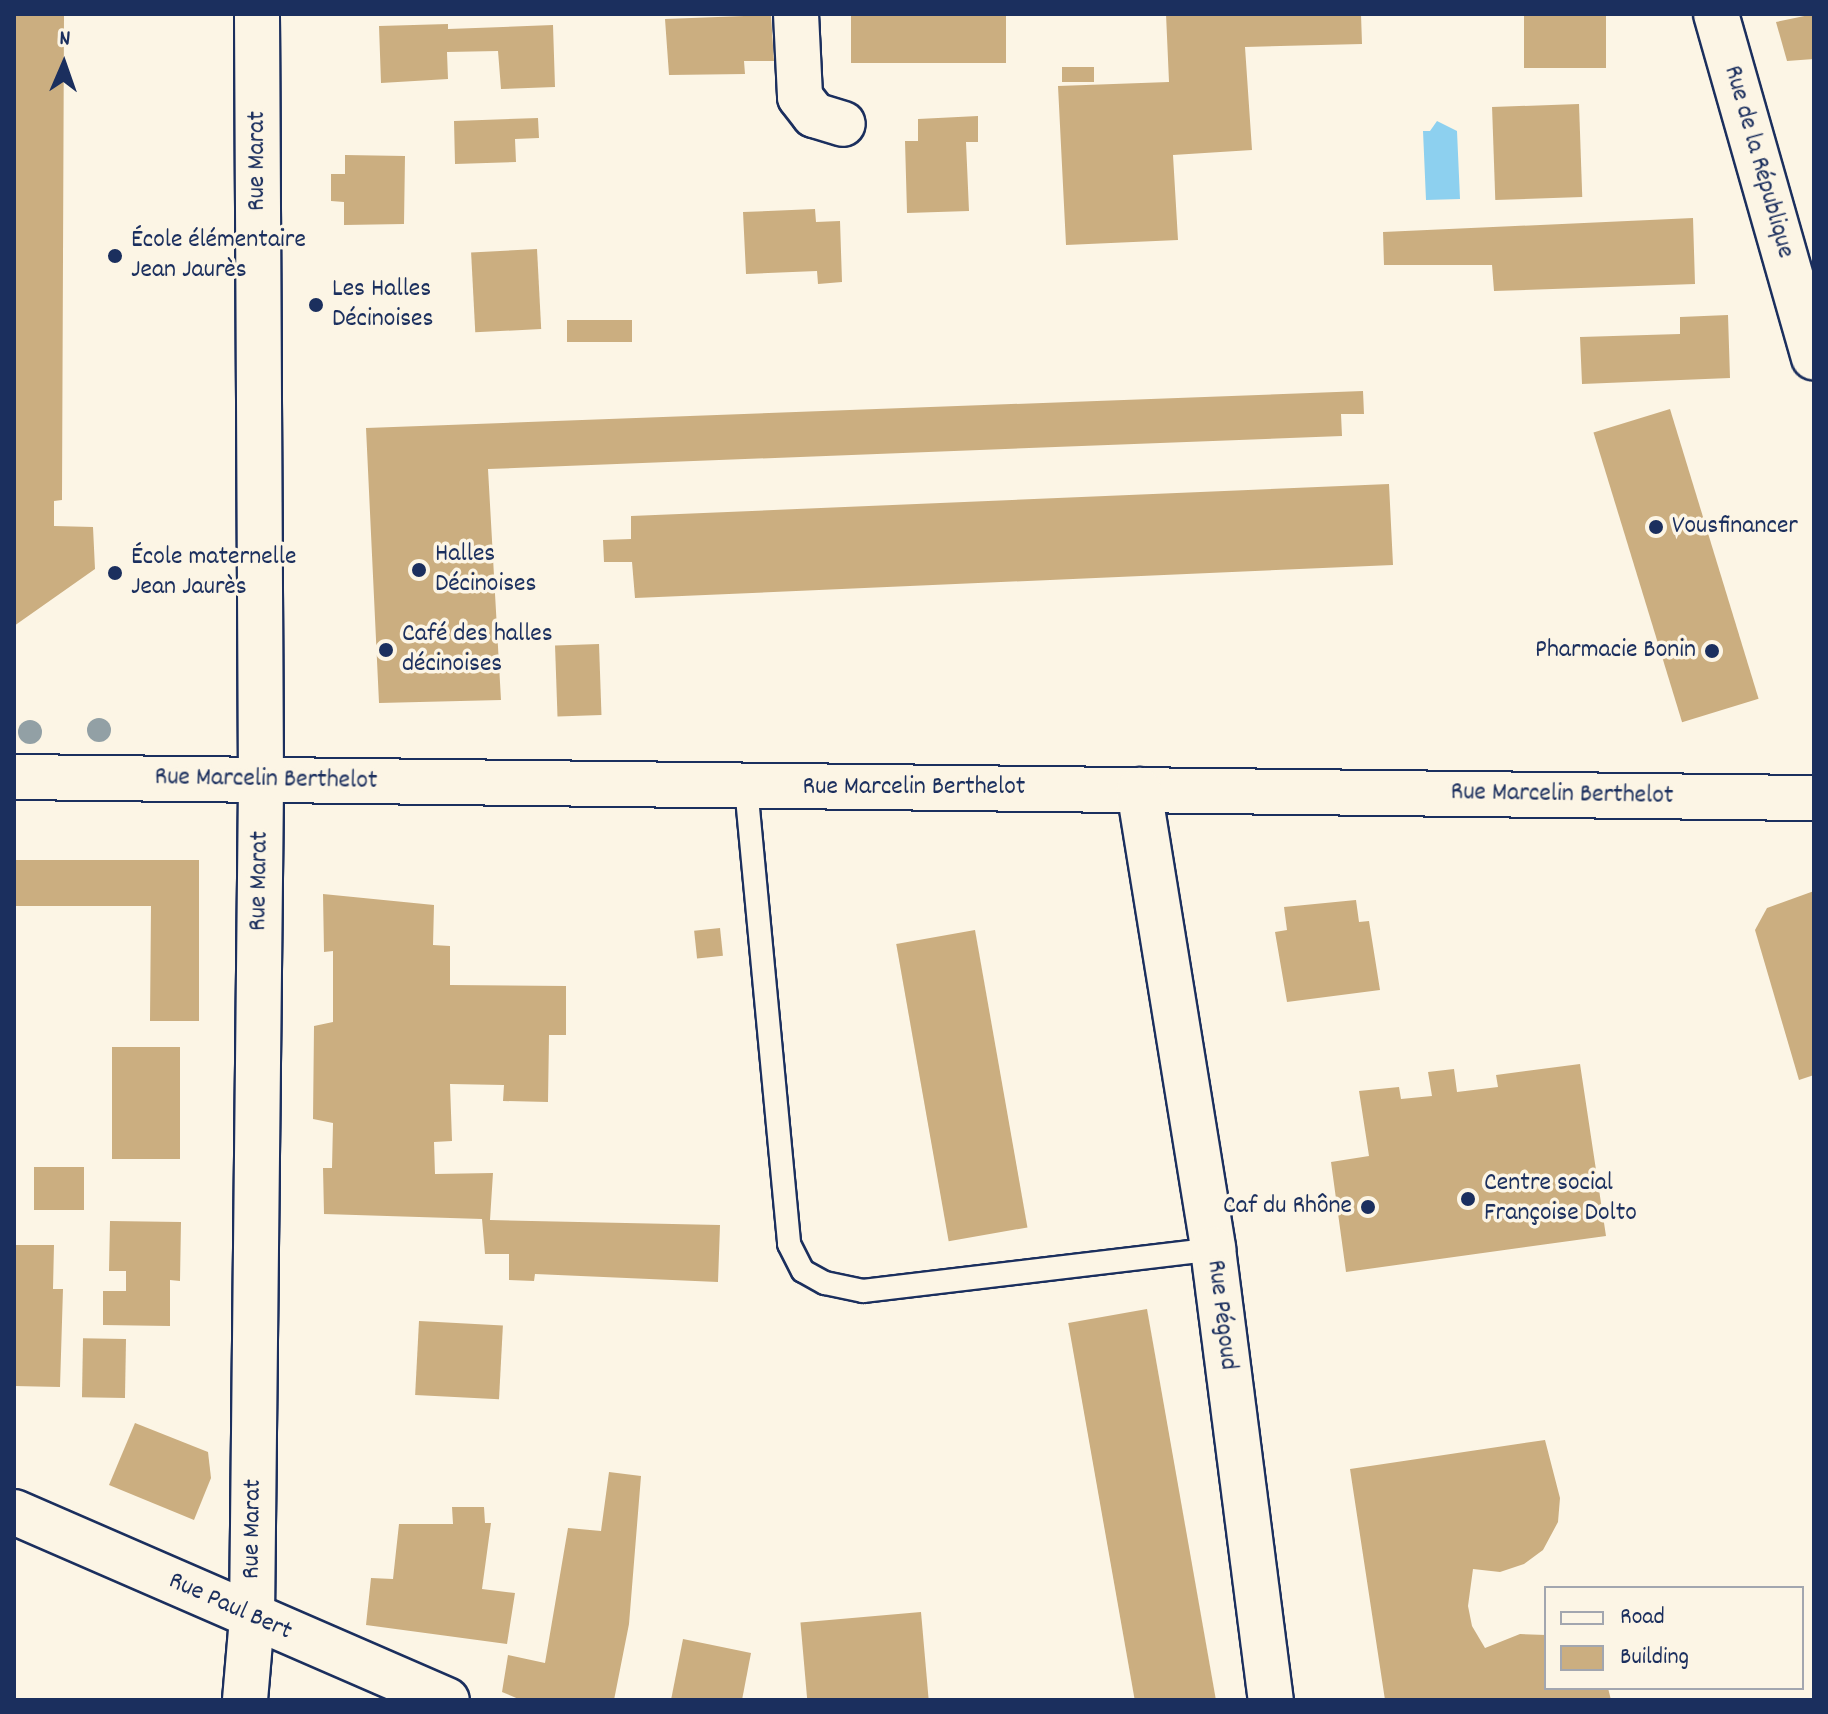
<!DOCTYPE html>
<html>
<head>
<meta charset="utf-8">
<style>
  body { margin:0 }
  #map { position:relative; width:1828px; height:1714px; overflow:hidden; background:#fcf5e5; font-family:Dekko,sans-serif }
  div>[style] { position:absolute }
  .water>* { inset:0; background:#8dd0ef }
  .building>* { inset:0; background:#cbae80; transform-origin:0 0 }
  .roads { filter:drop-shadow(2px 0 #1b2f5e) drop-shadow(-2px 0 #1b2f5e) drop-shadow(0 2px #1b2f5e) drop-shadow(0 -2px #1b2f5e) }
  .lane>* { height:22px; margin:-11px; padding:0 11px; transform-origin:11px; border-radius:11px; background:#fcf5e5 }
  .street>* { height:44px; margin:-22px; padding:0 22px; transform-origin:22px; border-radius:22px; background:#fcf5e5 }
  .secondary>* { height:44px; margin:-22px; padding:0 22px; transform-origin:22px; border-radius:22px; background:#fcf5e5 }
  .trees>* { width:24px; height:24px; margin:-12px; border-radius:50%; background:#92a0a5 }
  .dots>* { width:22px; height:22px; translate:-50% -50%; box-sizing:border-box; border:4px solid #fcf5e5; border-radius:50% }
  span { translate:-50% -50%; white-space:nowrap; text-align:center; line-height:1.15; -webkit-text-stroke:7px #fcf5e5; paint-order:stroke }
  .street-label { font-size:26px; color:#1b2f5e }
  .poi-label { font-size:26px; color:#1b2f5e }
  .left { translate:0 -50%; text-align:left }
  .right { translate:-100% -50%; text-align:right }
  .frame { position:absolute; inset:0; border:16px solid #1b2f5e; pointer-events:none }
  .legend { position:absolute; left:1544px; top:1586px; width:260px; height:104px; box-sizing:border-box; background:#fcf5e5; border:2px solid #a2a6af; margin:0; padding:10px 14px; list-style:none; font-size:24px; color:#1b2f5e }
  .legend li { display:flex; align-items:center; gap:16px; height:40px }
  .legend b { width:40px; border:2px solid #a2a6af }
  .north { position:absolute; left:24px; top:24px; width:80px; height:80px; -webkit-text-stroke:6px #fcf5e5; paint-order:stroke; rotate:2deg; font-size:22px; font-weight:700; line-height:32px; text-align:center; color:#1b2f5e }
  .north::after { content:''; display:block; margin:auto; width:28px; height:36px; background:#1b2f5e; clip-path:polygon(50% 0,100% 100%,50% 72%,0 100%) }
</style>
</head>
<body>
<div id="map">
  <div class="water">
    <div style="clip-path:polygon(1437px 121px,1457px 131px,1460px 199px,1426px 200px,1423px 131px,1430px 131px)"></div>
  </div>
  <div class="building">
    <div style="clip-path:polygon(14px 14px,64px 14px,62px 500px,54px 501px,54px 526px,93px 527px,95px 569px,14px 626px)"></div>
    <div style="left:851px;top:14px;width:155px;height:49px"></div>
    <div style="clip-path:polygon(1166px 14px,1361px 14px,1362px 44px,1245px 47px,1252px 150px,1173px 155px,1178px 240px,1066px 245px,1058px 86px,1169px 82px)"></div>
    <div style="left:1524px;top:14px;width:82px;height:54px"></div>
    <div style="clip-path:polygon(1814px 14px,1814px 59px,1787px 61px,1776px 22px)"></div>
    <div style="clip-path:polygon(771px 15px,774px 61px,744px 61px,745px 74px,669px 75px,665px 19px)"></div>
    <div style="clip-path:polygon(448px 24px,448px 29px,553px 25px,555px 87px,501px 89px,498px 51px,447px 52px,448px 79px,381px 83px,379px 26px)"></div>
    <div style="left:1094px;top:67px;width:15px;height:32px;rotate:90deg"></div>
    <div style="left:1579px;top:104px;width:93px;height:87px;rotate:88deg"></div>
    <div style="clip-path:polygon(978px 116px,978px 142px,966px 142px,969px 211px,907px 213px,905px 141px,918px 141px,918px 119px)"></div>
    <div style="clip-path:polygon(538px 118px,539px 138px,515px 139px,516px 162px,455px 164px,454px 121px)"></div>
    <div style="clip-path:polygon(345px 155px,405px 156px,404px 224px,344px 225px,344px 202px,331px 201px,331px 174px,345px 174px)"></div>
    <div style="clip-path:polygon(815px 209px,816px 222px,840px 221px,842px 282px,818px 284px,817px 271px,746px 274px,743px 212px)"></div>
    <div style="clip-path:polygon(1693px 218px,1695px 284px,1494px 291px,1492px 265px,1384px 265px,1383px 232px)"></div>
    <div style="left:537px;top:249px;width:80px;height:66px;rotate:87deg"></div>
    <div style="clip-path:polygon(1728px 315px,1730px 378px,1582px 384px,1580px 337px,1680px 334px,1680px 317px)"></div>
    <div style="left:632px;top:320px;width:22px;height:65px;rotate:90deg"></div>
    <div style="clip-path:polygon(1363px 391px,1364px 414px,1341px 414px,1342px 436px,488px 469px,501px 700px,379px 703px,366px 428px)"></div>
    <div style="left:1670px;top:409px;width:303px;height:80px;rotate:73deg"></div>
    <div style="clip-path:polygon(1389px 484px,1393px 565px,635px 598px,632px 562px,604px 562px,603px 540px,631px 539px,631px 516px)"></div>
    <div style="left:599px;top:644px;width:71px;height:44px;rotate:88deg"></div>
    <div style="clip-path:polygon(14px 860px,199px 860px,199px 1021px,150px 1021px,151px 906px,14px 906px)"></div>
    <div style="clip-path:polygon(1814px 891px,1814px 1075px,1799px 1080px,1755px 930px,1767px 908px)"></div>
    <div style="clip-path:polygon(323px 894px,434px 905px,433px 945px,450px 946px,450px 985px,566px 986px,566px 1035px,549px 1035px,548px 1102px,503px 1101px,504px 1085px,450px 1084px,452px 1141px,434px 1142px,435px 1174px,493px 1173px,490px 1220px,720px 1225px,718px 1282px,535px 1274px,534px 1281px,509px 1280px,509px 1254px,485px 1254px,482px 1219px,324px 1214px,323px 1168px,332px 1168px,333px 1123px,313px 1119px,314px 1026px,333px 1022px,333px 951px,324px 952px)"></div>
    <div style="clip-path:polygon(1356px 900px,1359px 922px,1369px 921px,1380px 990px,1287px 1002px,1275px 932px,1287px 930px,1284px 907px)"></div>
    <div style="left:720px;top:928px;width:28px;height:26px;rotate:84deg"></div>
    <div style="left:975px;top:930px;width:302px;height:80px;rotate:80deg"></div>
    <div style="left:112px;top:1047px;width:68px;height:112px"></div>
    <div style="clip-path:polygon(1580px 1064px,1606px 1236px,1346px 1272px,1331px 1162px,1369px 1156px,1359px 1091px,1399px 1087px,1401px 1099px,1432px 1096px,1428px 1072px,1454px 1069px,1457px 1092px,1498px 1087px,1496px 1075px)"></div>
    <div style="left:34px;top:1167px;width:50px;height:43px"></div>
    <div style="clip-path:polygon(110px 1221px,181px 1222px,180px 1281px,170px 1280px,170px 1326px,103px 1325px,103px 1291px,126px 1291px,126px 1271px,109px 1271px)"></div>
    <div style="clip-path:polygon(14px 1245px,54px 1245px,53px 1289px,63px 1289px,60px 1387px,14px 1386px)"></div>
    <div style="left:1147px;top:1309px;width:397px;height:80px;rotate:80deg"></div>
    <div style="left:419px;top:1321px;width:84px;height:74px;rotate:3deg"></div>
    <div style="left:126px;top:1339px;width:59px;height:43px;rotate:91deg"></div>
    <div style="clip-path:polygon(135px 1423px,208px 1452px,211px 1478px,194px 1520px,109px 1485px)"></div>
    <div style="clip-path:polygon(1545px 1440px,1560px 1498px,1558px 1522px,1543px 1550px,1524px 1564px,1500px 1572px,1473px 1569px,1468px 1606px,1472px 1626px,1485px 1648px,1520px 1634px,1546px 1635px,1546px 1688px,1608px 1688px,1611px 1700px,1385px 1700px,1350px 1469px)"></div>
    <div style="clip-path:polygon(609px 1472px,641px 1476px,629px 1624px,614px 1700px,521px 1700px,502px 1692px,508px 1655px,545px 1663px,568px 1528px,601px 1531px)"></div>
    <div style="clip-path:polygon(452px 1507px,484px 1507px,485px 1523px,491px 1523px,482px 1589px,515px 1593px,507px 1644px,366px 1625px,371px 1578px,393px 1579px,399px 1524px,453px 1524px)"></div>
    <div style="left:921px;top:1612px;width:88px;height:121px;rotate:85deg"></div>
    <div style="clip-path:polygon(683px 1639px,751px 1653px,742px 1700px,671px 1700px)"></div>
  </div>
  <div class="roads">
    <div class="lane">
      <div style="left:746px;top:787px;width:459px;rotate:84.6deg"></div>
      <div style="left:789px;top:1244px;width:30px;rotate:63deg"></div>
      <div style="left:803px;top:1271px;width:25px;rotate:29deg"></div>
      <div style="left:825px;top:1283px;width:39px;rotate:12deg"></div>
      <div style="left:863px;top:1291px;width:353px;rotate:-6.8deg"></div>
    </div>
    <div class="street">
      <div style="left:796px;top:14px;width:83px;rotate:87.2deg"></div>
      <div style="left:800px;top:97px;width:23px;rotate:52deg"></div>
      <div style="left:814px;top:115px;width:30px;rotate:17deg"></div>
      <div style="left:14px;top:777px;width:1800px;rotate:0.67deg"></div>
      <div style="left:1139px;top:790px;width:465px;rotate:80.8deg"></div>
      <div style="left:1213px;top:1249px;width:455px;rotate:82.7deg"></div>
      <div style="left:14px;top:1512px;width:472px;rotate:23.5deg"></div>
      <div style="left:245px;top:1700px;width:82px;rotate:-85.1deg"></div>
      <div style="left:252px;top:1618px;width:838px;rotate:-89.38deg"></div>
      <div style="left:261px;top:780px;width:766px;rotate:-90.3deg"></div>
    </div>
    <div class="secondary">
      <div style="left:1716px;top:14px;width:357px;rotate:74.1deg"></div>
    </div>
  </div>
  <div class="trees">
    <div style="left:99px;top:730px"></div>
    <div style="left:30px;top:732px"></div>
  </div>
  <div class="dots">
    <div style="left:115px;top:256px;background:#1b2f5e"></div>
    <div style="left:316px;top:305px;background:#1b2f5e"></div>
    <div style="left:1656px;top:527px;background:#1b2f5e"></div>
    <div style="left:419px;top:570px;background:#1b2f5e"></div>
    <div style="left:115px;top:573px;background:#1b2f5e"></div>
    <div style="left:386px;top:650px;background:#1b2f5e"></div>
    <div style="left:1712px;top:651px;background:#1b2f5e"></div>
    <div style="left:1468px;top:1199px;background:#1b2f5e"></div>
    <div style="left:1368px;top:1207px;background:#1b2f5e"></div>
  </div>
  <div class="street-label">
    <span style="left:258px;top:161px;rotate:-90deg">Rue Marat</span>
    <span style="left:1758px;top:162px;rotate:74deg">Rue de la République</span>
    <span style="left:266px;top:780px;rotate:1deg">Rue Marcelin Berthelot</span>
    <span style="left:914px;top:788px">Rue Marcelin Berthelot</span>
    <span style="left:1562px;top:795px;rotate:1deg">Rue Marcelin Berthelot</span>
    <span style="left:260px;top:881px;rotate:-89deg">Rue Marat</span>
    <span style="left:1221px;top:1315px;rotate:83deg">Rue Pégoud</span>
    <span style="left:253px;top:1529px;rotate:-89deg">Rue Marat</span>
    <span style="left:230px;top:1607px;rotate:24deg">Rue Paul Bert</span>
  </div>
  <div class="poi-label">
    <span class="left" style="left:131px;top:256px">École élémentaire<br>Jean Jaurès</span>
    <span class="left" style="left:332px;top:305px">Les Halles<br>Décinoises</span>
    <span class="left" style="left:1672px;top:527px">Vousfinancer</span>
    <span class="left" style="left:435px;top:570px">Halles<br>Décinoises</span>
    <span class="left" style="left:131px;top:573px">École maternelle<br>Jean Jaurès</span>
    <span class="left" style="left:402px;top:650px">Café des halles<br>décinoises</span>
    <span class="right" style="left:1696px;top:651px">Pharmacie Bonin</span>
    <span class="left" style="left:1484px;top:1199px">Centre social<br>Françoise Dolto</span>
    <span class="right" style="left:1352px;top:1207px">Caf du Rhône</span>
  </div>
  <div class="frame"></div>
  <ul class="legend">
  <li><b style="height:10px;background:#fcf5e5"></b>Road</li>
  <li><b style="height:22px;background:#cbae80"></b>Building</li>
  </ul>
  <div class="north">N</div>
</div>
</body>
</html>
